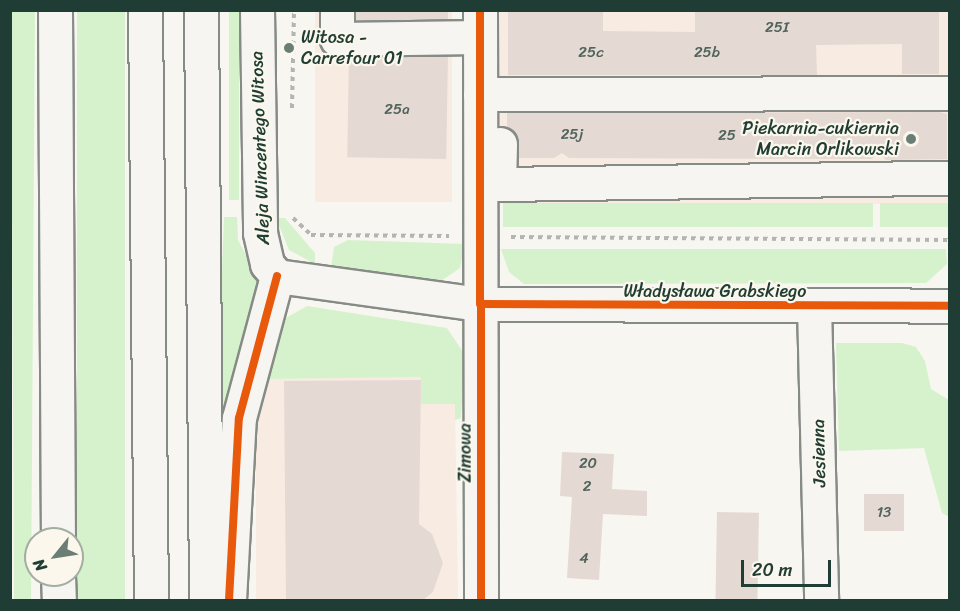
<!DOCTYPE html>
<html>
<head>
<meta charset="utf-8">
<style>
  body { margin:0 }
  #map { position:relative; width:960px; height:611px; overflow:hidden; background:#f8f6f0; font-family:Sriracha,sans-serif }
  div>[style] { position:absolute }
  .built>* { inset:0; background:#f7ebe2; transform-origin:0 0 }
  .green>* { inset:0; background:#d6f2cc; transform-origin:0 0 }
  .building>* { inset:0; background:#e5d9d4; transform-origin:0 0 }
  .path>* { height:4px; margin-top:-2px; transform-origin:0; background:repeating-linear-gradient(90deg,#b2b5b1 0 4.5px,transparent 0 9px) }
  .roads { filter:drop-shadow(2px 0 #868b86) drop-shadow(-2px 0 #868b86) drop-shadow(0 2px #868b86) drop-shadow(0 -2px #868b86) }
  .minor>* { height:33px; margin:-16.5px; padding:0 16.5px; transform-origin:16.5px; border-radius:16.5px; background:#f6f5f1 }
  .major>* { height:33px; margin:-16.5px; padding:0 16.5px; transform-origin:16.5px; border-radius:16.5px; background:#f6f5f1 }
  .cycleway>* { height:8px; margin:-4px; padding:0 4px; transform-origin:4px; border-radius:4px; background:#e8590c }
  .dots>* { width:16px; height:16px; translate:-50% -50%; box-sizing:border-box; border:3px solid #fbf7ec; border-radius:50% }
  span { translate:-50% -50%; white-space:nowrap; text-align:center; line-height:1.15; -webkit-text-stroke:4.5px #fbf7ec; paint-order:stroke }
  .number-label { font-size:15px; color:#50645c }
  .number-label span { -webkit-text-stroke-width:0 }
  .poi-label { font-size:18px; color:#1f3d34 }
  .left { translate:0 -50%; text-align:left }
  .right { translate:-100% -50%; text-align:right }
  .street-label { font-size:18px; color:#1f3d34 }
  .frame { position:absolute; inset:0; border:12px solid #1f3d34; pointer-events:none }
  .north { position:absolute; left:24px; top:527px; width:60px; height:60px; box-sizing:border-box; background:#fbf7ec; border:2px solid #a3ada2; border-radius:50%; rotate:240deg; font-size:16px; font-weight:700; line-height:24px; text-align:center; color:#1f3d34 }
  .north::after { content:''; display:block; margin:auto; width:21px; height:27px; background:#6b7e76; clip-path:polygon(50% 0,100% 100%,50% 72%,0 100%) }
  .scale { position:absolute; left:741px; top:560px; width:90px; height:27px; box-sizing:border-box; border:3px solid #1f3d34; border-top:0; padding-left:8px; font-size:18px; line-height:21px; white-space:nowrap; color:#1f3d34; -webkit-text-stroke:4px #fbf7ec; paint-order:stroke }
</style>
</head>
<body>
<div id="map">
  <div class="built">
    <div style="left:315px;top:11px;width:137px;height:191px"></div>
    <div style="left:491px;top:11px;width:458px;height:193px"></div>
    <div style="clip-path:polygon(269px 359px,267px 379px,422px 377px,455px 404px,458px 600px,256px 600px,256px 417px)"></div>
  </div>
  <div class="green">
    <div style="clip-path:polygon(11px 11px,35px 11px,31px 600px,14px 600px)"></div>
    <div style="left:77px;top:11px;width:48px;height:589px"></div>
    <div style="left:229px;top:11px;width:10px;height:189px"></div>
    <div style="left:873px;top:203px;width:24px;height:370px;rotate:90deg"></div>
    <div style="left:880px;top:203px;width:68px;height:24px"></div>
    <div style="clip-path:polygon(224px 217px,237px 217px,238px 240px,260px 281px,236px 360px,222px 467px,215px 467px)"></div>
    <div style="clip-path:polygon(276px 218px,285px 218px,315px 253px,315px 264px,289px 250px)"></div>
    <div style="clip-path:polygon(348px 240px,465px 244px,460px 268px,438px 283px,331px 268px,334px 247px)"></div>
    <div style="clip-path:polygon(501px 249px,946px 249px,947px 264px,926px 283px,524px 284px,509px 272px)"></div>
    <div style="clip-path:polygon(307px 306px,447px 328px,465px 355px,461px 418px,455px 420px,455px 404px,421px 404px,421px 377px,267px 379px,282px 320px)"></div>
    <div style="clip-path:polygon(836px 343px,902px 343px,916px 347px,925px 361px,931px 389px,949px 400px,949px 517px,942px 513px,924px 448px,839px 451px)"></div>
  </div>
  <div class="building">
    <div style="left:356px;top:10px;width:92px;height:10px"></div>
    <div style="clip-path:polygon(508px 10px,603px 10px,603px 31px,695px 32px,695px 10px,939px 10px,939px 74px,902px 74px,902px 44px,816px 45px,817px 75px,508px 75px)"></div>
    <div style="left:448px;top:56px;width:103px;height:99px;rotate:91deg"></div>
    <div style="clip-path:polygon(939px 112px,947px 114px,947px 159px,886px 160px,878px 152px,872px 159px,569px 158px,562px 153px,554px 158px,518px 158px,517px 136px,507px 127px,507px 113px)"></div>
    <div style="clip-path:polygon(421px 380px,419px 524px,432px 534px,443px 563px,433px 592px,423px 600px,286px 600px,284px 381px)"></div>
    <div style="clip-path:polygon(562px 452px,614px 454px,612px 489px,647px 491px,647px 516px,603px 514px,599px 580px,567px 578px,572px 497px,560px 496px)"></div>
    <div style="left:904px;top:494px;width:37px;height:40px;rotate:90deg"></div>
    <div style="left:717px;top:512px;width:42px;height:88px;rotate:1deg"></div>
  </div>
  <div class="path">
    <div style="left:292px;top:108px;width:98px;rotate:-88.8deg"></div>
    <div style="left:293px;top:218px;width:25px;rotate:43deg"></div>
    <div style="left:311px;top:235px;width:138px;rotate:0.4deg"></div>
    <div style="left:511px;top:237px;width:439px;rotate:0.4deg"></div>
  </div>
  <div class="roads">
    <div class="minor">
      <div style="left:201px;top:10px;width:590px;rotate:89.51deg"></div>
      <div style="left:257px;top:10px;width:223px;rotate:89.2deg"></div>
      <div style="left:260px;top:233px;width:32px;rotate:77deg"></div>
      <div style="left:267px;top:264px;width:16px;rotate:50deg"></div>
      <div style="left:337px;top:10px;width:29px;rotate:90deg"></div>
      <div style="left:337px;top:39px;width:143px;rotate:-0.8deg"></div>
      <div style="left:480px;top:10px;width:590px;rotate:89.9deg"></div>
      <div style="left:480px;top:94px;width:470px;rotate:-0.1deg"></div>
      <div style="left:500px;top:144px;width:40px;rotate:91.4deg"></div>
      <div style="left:499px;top:184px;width:451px;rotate:-0.8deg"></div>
      <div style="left:277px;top:276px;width:205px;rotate:7.9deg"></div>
      <div style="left:480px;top:304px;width:470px;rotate:0.2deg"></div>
      <div style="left:814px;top:306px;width:294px;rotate:88.6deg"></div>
      <div style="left:229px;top:600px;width:182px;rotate:-86.9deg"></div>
      <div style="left:239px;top:418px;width:147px;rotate:-75deg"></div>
    </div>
    <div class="major">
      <div style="left:55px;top:10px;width:529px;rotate:89.68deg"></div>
      <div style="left:145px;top:10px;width:590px;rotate:89.42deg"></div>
      <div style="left:58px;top:575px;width:25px;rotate:88deg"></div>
    </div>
  </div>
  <div class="cycleway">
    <div style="left:480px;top:10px;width:590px;rotate:89.9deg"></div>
    <div style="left:480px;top:304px;width:470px;rotate:0.2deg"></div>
    <div style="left:229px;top:600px;width:182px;rotate:-86.9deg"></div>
    <div style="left:239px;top:418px;width:147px;rotate:-75deg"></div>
  </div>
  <div class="dots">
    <div style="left:289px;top:48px;background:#6b7e76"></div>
    <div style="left:911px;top:139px;background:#6b7e76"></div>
  </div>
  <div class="number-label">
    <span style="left:777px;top:28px">25I</span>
    <span style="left:591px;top:53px">25c</span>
    <span style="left:707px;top:53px">25b</span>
    <span style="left:397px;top:110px">25a</span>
    <span style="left:572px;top:135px">25j</span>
    <span style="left:727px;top:136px">25</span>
    <span style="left:588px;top:464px">20</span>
    <span style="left:587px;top:487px">2</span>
    <span style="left:884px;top:513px">13</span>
    <span style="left:584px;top:559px">4</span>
  </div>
  <div class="poi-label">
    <span class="left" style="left:301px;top:48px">Witosa -<br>Carrefour 01</span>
    <span class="right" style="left:899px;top:139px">Piekarnia-cukiernia<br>Marcin Orlikowski</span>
  </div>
  <div class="street-label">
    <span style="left:260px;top:148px;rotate:-92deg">Aleja Wincentego Witosa</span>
    <span style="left:715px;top:291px">Władysława Grabskiego</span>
    <span style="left:465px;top:453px;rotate:-90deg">Zimowa</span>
    <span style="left:819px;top:453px;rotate:-91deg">Jesienna</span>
  </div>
  <div class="frame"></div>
  <div class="north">N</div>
  <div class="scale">20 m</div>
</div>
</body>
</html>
